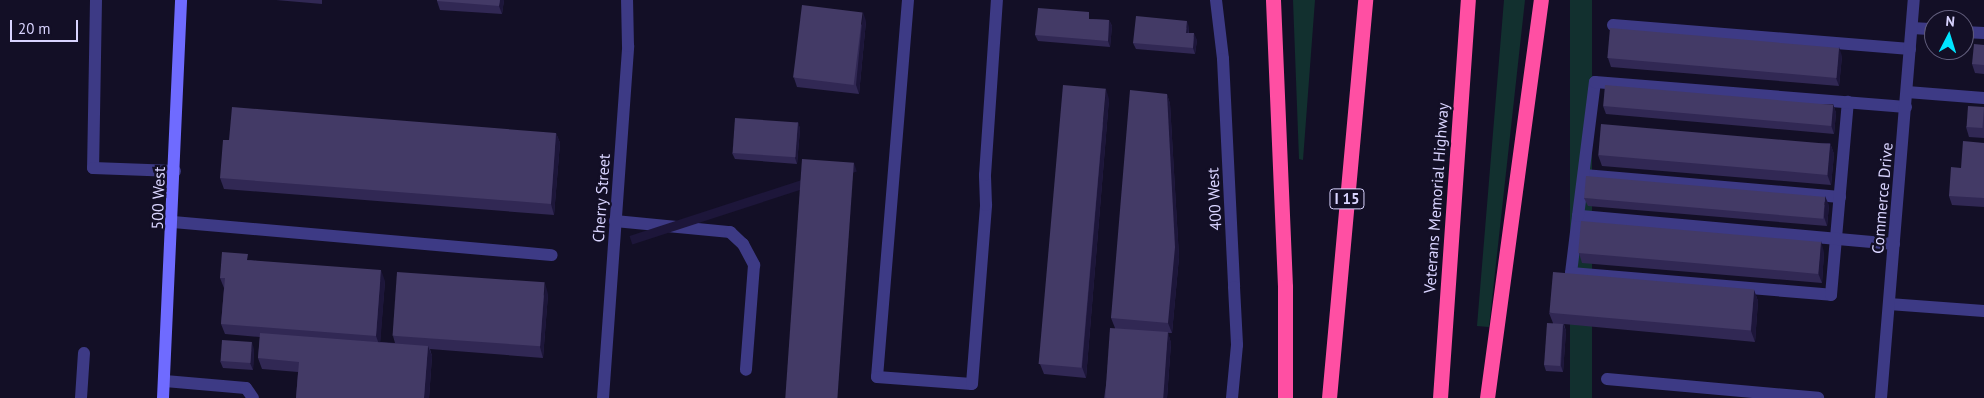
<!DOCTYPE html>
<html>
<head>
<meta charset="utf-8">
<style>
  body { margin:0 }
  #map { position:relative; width:1984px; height:398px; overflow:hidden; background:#130f26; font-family:"PT Sans",sans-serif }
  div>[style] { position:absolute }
  .green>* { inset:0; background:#12302f; transform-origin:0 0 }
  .service>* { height:12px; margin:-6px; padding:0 6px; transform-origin:6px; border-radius:6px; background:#3d3a85 }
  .minor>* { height:12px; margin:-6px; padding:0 6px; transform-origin:6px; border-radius:6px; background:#3d3a85 }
  .tertiary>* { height:12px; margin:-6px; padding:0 6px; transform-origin:6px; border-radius:6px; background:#3d3a85 }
  .secondary>* { height:12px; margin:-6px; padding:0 6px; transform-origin:6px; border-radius:6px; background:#6f6bff }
  .motorway>* { height:15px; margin:-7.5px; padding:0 7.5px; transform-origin:7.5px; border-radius:7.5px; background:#ff4fa3 }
  .wall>* { inset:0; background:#312854 }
  .shaded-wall>* { inset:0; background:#1d163a; transform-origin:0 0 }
  .building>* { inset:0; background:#433a66; transform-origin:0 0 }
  span { translate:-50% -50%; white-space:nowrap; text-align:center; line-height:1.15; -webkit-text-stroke:4.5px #130f26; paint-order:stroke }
  .shield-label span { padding:1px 4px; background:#130f26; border:1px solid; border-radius:4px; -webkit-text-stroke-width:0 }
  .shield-label { font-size:15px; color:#d9d4ff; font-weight:700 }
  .street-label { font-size:16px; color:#d9d4ff }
  .north { position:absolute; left:1924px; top:10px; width:50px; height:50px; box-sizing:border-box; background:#130f26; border:1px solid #625e7d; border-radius:50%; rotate:5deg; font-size:14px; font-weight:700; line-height:20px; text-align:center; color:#d9d4ff }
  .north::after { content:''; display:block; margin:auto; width:18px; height:22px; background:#00e5ff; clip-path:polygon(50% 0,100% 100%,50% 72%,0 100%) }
  .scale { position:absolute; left:10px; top:20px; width:68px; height:22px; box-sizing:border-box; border:2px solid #d9d4ff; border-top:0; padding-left:6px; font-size:15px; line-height:18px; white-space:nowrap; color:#d9d4ff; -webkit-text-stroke:4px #130f26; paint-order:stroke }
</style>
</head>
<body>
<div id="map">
  <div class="green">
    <div style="clip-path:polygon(1293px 0,1315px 0,1303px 160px,1299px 159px)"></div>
    <div style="clip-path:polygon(1504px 0,1525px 0,1489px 327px,1477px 326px)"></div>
    <div style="left:1570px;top:0;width:22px;height:401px"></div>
  </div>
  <div class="service">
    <div style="left:96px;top:0;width:168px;rotate:91deg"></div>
    <div style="left:93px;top:168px;width:82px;rotate:2.1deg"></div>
    <div style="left:908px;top:0;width:378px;rotate:94.7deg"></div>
    <div style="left:877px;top:377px;width:95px;rotate:4.2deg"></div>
    <div style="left:972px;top:384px;width:180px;rotate:-85.5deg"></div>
    <div style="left:986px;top:205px;width:30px;rotate:-92deg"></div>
    <div style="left:985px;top:175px;width:175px;rotate:-86.1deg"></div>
    <div style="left:1216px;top:0;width:59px;rotate:83.2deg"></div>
    <div style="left:1223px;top:59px;width:228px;rotate:87.2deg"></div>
    <div style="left:1234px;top:287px;width:58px;rotate:87deg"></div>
    <div style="left:1237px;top:345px;width:53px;rotate:95.4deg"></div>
    <div style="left:1613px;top:25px;width:298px;rotate:4.6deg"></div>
    <div style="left:1912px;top:28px;width:22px;rotate:3deg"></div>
    <div style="left:1964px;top:32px;width:20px;rotate:3deg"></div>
    <div style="left:1907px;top:92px;width:77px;rotate:4.5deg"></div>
    <div style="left:1584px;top:175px;width:257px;rotate:4.9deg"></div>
    <div style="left:1578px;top:216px;width:57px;rotate:97deg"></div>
    <div style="left:1571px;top:273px;width:261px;rotate:4.8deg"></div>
    <div style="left:1831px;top:295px;width:194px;rotate:-85deg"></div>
    <div style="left:615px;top:221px;width:116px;rotate:5.5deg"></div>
    <div style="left:730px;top:232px;width:18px;rotate:43deg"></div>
    <div style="left:743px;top:244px;width:24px;rotate:62deg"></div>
    <div style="left:754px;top:265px;width:105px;rotate:94.4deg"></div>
    <div style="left:173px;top:222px;width:380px;rotate:5deg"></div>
    <div style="left:1894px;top:244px;width:317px;rotate:-174.9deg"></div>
    <div style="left:1578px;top:216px;width:135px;rotate:-82.8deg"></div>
    <div style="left:1595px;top:82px;width:312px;rotate:4.6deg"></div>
    <div style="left:1607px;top:379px;width:212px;rotate:5.1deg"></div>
    <div style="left:165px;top:381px;width:81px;rotate:4.9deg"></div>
    <div style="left:246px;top:388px;width:12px;rotate:55deg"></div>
    <div style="left:81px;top:398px;width:45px;rotate:-86.2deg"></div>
  </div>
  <div class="minor">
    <div style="left:1889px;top:304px;width:95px;rotate:4.2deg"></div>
    <div style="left:603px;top:398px;width:353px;rotate:-85.9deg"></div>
    <div style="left:628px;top:46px;width:46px;rotate:-91.2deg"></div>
  </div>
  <div class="tertiary">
    <div style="left:1881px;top:398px;width:399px;rotate:-85.3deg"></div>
  </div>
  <div class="secondary">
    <div style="left:163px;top:398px;width:398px;rotate:-87.4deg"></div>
  </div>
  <div class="motorway">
    <div style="left:1273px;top:0;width:287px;rotate:87.6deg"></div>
    <div style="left:1285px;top:287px;width:111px;rotate:90deg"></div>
    <div style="left:1329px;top:398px;width:400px;rotate:-84.8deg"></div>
    <div style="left:1440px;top:398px;width:399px;rotate:-86deg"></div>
    <div style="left:1487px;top:398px;width:402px;rotate:-82.3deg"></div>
  </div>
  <div class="wall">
    <div style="clip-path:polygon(276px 0,322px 0,322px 4px)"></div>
    <div style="clip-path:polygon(504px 0,502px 14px,440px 10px,437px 1px)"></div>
    <div style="clip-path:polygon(1092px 19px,1109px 20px,1112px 26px,1110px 47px,1038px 41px,1035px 35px)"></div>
    <div style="clip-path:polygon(866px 21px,859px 94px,797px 87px,794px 78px)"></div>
    <div style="clip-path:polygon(1189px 27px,1189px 33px,1197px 40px,1195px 54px,1136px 49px,1133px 43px)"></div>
    <div style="clip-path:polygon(1984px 45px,1984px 74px,1975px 73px,1972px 64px)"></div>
    <div style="clip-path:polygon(1842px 56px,1839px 86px,1611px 67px,1608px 58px)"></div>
    <div style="clip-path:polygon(1167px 94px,1170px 104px,1179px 257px,1172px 333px,1168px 333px,1171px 343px,1167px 398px,1104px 398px,1115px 328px,1111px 318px)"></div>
    <div style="clip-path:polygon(1109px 99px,1086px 378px,1044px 374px,1040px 364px)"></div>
    <div style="clip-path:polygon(1833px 104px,1836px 113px,1834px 134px,1606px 114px,1603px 106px)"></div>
    <div style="clip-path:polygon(1984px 107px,1984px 138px,1969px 137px,1966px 127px)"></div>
    <div style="clip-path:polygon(798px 122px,800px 129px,797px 164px,735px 159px,732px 153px)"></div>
    <div style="clip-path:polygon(556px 133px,560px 143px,554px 215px,224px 189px,220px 178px)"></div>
    <div style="clip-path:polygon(1830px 143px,1834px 154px,1831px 185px,1602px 166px,1598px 155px)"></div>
    <div style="clip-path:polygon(1984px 143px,1984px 207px,1952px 205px,1949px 196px,1961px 168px)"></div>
    <div style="clip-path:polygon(1584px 198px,1829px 205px,1827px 226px,1588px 206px)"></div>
    <div style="clip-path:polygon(1824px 252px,1822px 283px,1582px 263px,1579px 253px)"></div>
    <div style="clip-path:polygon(250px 260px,385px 281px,380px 342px,395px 343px,393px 336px,548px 294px,543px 358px,430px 349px,432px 356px,429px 398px,296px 398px,298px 372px,262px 369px,258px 358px,260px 337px,225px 334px,221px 324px,224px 288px,220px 278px)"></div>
    <div style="clip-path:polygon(1754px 290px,1758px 301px,1755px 342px,1564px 324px,1566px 331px,1563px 372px,1546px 371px,1544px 365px,1553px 323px,1549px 313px)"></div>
    <div style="clip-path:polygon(254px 349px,253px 370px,223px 368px,220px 361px)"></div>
  </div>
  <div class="shaded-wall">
    <div style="clip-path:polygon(500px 0,504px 0,502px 14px,499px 6px)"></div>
    <div style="clip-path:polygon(863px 12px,866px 21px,859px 94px,856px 85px)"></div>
    <div style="clip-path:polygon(1109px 20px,1112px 26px,1110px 47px,1108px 41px)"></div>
    <div style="clip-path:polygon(1187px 21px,1189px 27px,1188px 39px,1186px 33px)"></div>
    <div style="clip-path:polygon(1194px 33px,1197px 40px,1195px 54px,1193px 48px)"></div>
    <div style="clip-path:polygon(1839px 47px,1842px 56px,1839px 86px,1836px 78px)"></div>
    <div style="clip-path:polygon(1106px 89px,1109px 99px,1086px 378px,1082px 367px)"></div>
    <div style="clip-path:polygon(1167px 94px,1170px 104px,1179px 257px,1172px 333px,1168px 323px)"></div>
    <div style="clip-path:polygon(1833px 104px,1836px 113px,1834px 134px,1831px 125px)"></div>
    <div style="clip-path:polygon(798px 122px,800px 129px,797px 164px,795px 158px)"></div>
    <div style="clip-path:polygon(556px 133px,560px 143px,554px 215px,551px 204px)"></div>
    <div style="clip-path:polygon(1830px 143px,1834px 154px,1831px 185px,1827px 174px)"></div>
    <div style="left:854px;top:163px;width:9px;height:236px;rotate:72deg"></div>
    <div style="clip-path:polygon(1825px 196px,1829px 205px,1827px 226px,1824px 217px)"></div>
    <div style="clip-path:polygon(1821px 241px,1824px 252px,1822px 283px,1818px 273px)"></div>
    <div style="clip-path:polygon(381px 270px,385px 281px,380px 347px,376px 336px)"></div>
    <div style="clip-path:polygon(545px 283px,548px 294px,543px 358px,540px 347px)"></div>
    <div style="clip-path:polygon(1754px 290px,1758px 301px,1755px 342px,1751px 331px)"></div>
    <div style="clip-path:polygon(1563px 324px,1566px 331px,1563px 372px,1561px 366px)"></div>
    <div style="clip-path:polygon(1168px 332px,1171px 343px,1167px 398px,1162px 398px)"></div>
    <div style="clip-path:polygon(252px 342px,254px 349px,253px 370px,250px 363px)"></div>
    <div style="clip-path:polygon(428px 346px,432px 356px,429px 398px,424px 398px)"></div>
  </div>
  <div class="building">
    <div style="clip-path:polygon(437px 0,500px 0,499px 6px,437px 1px)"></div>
    <div style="left:802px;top:5px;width:61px;height:73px;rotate:7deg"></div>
    <div style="clip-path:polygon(1038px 8px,1089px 12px,1089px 19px,1109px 20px,1108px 41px,1035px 35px)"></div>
    <div style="clip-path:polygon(1136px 16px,1187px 21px,1186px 33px,1194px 33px,1193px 48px,1133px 43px)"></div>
    <div style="left:1610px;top:28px;width:230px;height:30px;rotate:5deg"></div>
    <div style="clip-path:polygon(1974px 44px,1984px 45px,1984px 65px,1972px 64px)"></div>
    <div style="left:1063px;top:85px;width:43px;height:280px;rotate:5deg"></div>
    <div style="left:1605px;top:85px;width:229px;height:21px;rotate:5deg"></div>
    <div style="clip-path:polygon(1130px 90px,1167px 94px,1175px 247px,1168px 323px,1111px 318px)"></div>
    <div style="left:1968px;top:106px;width:16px;height:21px;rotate:4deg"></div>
    <div style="clip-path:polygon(232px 107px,556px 133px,551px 204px,220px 178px,223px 140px,229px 140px)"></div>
    <div style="left:735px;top:118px;width:63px;height:35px;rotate:4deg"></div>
    <div style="left:1601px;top:124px;width:230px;height:31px;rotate:5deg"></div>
    <div style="clip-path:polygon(1963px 141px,1984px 143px,1984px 198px,1949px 196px,1951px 167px,1961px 168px)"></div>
    <div style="left:802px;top:159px;width:52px;height:240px;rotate:4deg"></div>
    <div style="left:1586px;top:176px;width:240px;height:22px;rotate:5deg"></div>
    <div style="left:1581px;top:221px;width:241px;height:32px;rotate:5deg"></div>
    <div style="clip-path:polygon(222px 252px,248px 254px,247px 260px,381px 270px,376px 336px,221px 324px,225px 278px,220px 278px)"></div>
    <div style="left:397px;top:272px;width:148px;height:64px;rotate:4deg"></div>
    <div style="left:1553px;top:272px;width:202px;height:41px;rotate:5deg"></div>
    <div style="left:1547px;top:323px;width:16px;height:42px;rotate:4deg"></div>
    <div style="left:1110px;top:328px;width:58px;height:70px;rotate:4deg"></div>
    <div style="clip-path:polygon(260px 333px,428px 346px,424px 398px,296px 398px,299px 362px,258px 358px)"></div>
    <div style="left:222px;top:340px;width:30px;height:21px;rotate:4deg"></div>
  </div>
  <div class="shield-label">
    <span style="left:1347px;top:199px">I 15</span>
  </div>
  <div class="street-label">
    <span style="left:158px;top:198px;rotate:-88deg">500 West</span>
    <span style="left:601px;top:198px;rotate:-86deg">Cherry Street</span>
    <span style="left:1436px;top:198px;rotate:-86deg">Veterans Memorial Highway</span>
    <span style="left:1882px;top:198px;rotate:-85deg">Commerce Drive</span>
    <span style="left:1214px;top:199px;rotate:-93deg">400 West</span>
  </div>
  <div class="north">N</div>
  <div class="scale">20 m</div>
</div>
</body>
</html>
